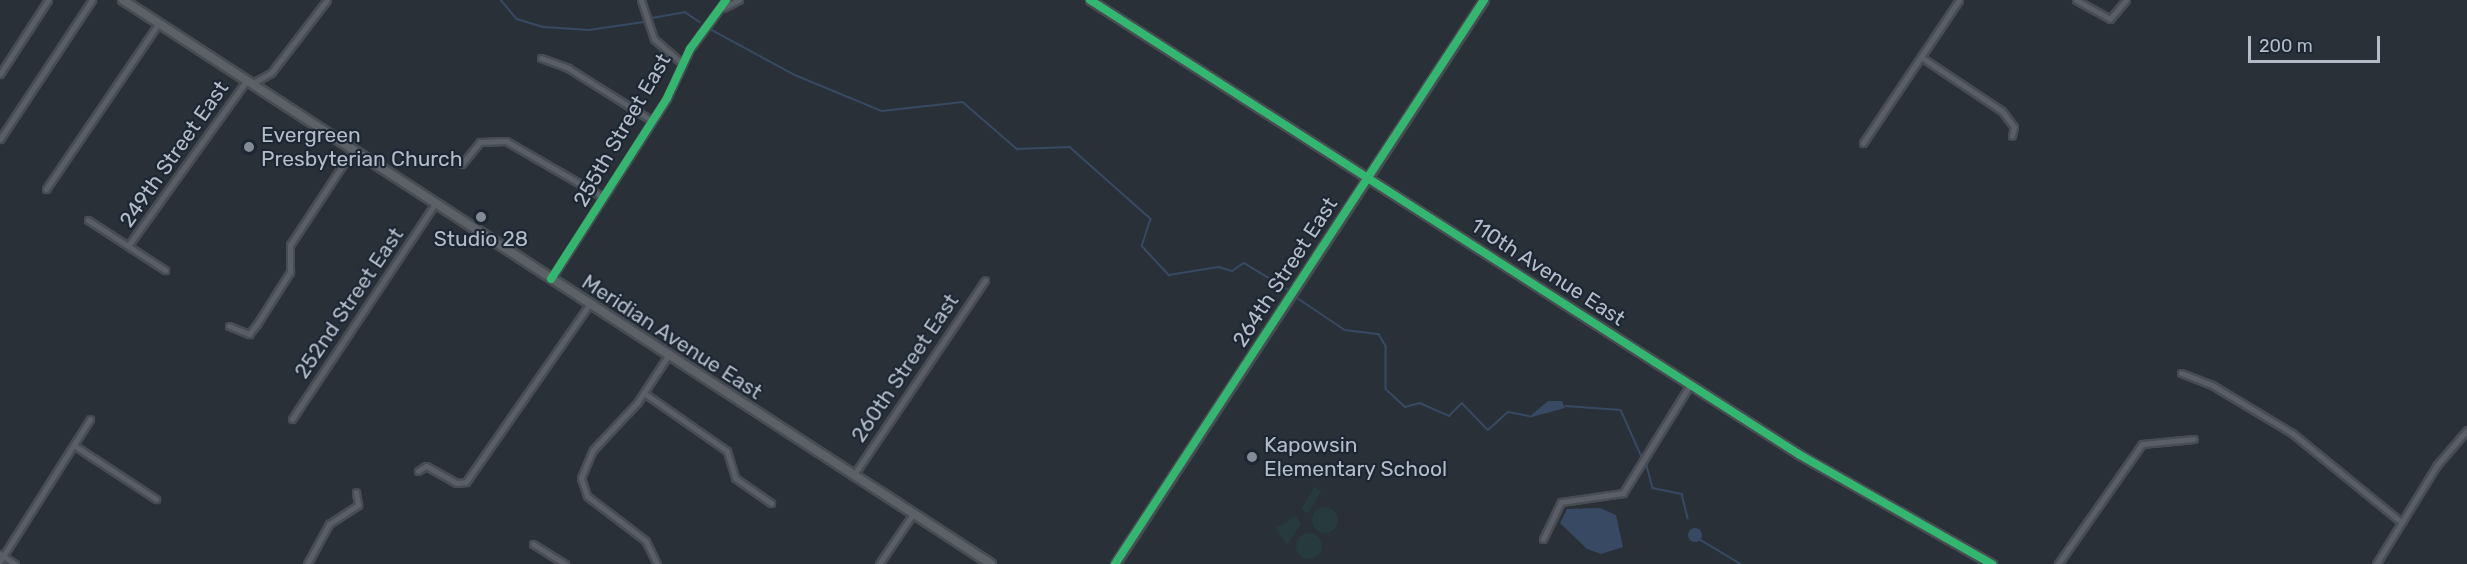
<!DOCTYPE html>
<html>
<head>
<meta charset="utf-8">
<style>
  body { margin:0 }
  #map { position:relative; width:2467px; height:564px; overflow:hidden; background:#2a3038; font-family:Rubik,sans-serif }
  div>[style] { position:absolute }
  .green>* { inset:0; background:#273a3e; transform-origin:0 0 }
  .round { border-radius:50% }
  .water>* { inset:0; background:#384963 }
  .stream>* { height:1.5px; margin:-0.75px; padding:0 0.75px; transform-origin:0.75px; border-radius:0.75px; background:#384963 }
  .roads { filter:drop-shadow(2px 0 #484c53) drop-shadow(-2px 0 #484c53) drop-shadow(0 2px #484c53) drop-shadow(0 -2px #484c53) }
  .minor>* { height:5px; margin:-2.5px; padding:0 2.5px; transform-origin:2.5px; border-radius:2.5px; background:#5a5e66 }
  .tertiary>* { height:7px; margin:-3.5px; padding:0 3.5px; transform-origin:3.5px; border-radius:3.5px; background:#5a5e66 }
  .primary>* { height:8px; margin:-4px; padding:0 4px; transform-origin:4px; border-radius:4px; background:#5c6168 }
  .cycleway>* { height:8px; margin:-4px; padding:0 4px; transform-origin:4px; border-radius:4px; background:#33b770 }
  .dots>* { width:16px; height:16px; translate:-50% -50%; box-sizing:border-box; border:3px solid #1d2633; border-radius:50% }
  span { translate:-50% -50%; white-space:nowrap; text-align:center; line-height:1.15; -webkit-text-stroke:4.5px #1d2633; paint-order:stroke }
  .street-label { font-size:21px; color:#b4bcc9 }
  .poi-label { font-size:21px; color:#b4bcc9 }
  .left { translate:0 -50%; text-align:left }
  .scale { position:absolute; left:2248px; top:36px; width:132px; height:27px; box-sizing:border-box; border:3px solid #b4bcc9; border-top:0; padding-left:8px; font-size:18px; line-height:21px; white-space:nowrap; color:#b4bcc9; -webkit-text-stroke:4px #1d2633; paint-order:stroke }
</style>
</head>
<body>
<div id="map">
  <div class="green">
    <div style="left:1314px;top:487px;width:8px;height:26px;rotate:30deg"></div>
    <div class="round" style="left:1312px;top:507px;width:26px;height:26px"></div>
    <div style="clip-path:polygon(1296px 516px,1301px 524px,1287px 545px,1276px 528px)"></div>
    <div class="round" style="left:1296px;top:533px;width:26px;height:26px"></div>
  </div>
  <div class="water">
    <div style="clip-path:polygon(1548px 401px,1562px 401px,1565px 408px,1528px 418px)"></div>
    <div style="clip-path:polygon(1567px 509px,1600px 508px,1616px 515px,1623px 547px,1601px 554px,1587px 549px,1560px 523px)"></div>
    <div class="round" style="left:1688px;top:528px;width:14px;height:14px"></div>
  </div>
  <div class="stream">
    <div style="left:501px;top:0;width:25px;rotate:50deg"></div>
    <div style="left:517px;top:19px;width:28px;rotate:17deg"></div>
    <div style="left:544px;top:27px;width:45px;rotate:3.8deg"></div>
    <div style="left:589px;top:30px;width:55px;rotate:-8.4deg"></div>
    <div style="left:652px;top:18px;width:34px;rotate:-10deg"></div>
    <div style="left:685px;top:12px;width:18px;rotate:34deg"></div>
    <div style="left:710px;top:29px;width:97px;rotate:28.4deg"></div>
    <div style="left:795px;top:75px;width:94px;rotate:22.5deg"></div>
    <div style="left:882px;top:111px;width:81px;rotate:-6.3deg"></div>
    <div style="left:963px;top:102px;width:72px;rotate:41deg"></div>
    <div style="left:1017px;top:149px;width:53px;rotate:-2.2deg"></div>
    <div style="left:1070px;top:147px;width:108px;rotate:41.6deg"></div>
    <div style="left:1151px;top:219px;width:28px;rotate:108deg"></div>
    <div style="left:1142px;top:246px;width:40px;rotate:47deg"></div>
    <div style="left:1169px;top:275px;width:51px;rotate:-9.1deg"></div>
    <div style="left:1219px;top:267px;width:14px;rotate:17deg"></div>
    <div style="left:1232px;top:271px;width:14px;rotate:-34deg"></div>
    <div style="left:1244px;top:263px;width:52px;rotate:31deg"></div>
    <div style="left:1296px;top:297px;width:59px;rotate:34deg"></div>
    <div style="left:1345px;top:330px;width:34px;rotate:7deg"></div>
    <div style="left:1379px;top:334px;width:14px;rotate:60deg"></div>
    <div style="left:1386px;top:346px;width:43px;rotate:90deg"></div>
    <div style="left:1386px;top:389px;width:26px;rotate:43deg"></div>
    <div style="left:1405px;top:407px;width:16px;rotate:-15deg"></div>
    <div style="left:1420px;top:403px;width:32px;rotate:24deg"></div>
    <div style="left:1449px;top:416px;width:18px;rotate:-45deg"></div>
    <div style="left:1462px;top:403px;width:37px;rotate:46deg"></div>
    <div style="left:1488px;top:430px;width:27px;rotate:-42deg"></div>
    <div style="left:1508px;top:412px;width:21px;rotate:11deg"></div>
    <div style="left:1566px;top:406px;width:55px;rotate:4.2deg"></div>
    <div style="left:1621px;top:410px;width:51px;rotate:65.9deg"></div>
    <div style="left:1646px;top:462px;width:27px;rotate:75deg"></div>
    <div style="left:1653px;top:488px;width:30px;rotate:12deg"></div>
    <div style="left:1682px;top:494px;width:25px;rotate:76deg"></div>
    <div style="left:1699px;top:539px;width:49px;rotate:30.8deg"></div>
  </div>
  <div class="roads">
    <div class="minor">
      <div style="left:641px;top:0;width:41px;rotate:71.6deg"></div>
      <div style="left:654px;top:39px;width:37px;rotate:41deg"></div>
      <div style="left:2076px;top:0;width:39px;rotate:29deg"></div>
      <div style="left:2110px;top:19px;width:25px;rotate:-50deg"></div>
      <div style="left:723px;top:8px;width:18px;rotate:-27deg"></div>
      <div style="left:1921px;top:57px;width:97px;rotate:33.7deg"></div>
      <div style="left:2002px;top:111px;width:20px;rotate:53deg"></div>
      <div style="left:2014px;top:127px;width:9px;rotate:103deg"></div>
      <div style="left:541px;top:58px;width:29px;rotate:20deg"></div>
      <div style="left:568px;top:68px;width:98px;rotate:32.1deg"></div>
      <div style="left:0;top:74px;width:88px;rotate:-57deg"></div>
      <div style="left:251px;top:84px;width:23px;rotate:-29deg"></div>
      <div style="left:271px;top:73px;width:92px;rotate:-52.5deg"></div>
      <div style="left:0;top:139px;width:167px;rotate:-56.5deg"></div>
      <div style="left:1863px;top:143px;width:172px;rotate:-56.1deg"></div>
      <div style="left:462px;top:164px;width:28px;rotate:-51deg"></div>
      <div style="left:480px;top:142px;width:26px;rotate:-2deg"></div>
      <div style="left:506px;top:141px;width:112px;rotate:30deg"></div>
      <div style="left:46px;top:189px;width:199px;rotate:-55.8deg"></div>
      <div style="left:88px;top:220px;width:92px;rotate:33deg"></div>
      <div style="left:128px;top:246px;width:203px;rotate:-54.4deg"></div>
      <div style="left:551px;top:279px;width:215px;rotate:-57.3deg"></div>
      <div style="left:667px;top:98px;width:54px;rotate:-64.9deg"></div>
      <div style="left:690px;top:49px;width:61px;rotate:-53.7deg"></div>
      <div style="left:229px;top:326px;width:22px;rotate:22deg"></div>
      <div style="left:249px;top:334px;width:13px;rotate:-51deg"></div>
      <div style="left:257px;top:324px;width:62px;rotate:-57.6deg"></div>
      <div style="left:290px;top:272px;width:27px;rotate:-90deg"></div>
      <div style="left:290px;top:245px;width:113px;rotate:-56.6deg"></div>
      <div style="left:2181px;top:373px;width:33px;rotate:21deg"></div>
      <div style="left:2212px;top:385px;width:93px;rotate:31deg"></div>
      <div style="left:2292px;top:433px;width:141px;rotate:39.2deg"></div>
      <div style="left:644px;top:393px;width:101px;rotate:34.9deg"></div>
      <div style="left:727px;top:451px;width:28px;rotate:73deg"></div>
      <div style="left:735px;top:478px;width:44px;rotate:34.8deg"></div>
      <div style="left:292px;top:419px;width:257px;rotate:-56.4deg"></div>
      <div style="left:75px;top:446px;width:97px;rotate:33.2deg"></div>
      <div style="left:418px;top:471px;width:9px;rotate:-32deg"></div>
      <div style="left:426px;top:466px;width:35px;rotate:29deg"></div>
      <div style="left:457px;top:483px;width:9px;rotate:-6deg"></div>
      <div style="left:466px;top:482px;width:216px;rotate:-55.2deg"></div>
      <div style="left:853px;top:476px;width:236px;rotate:-56deg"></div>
      <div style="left:1543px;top:539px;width:41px;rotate:-64.1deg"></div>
      <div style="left:1561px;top:502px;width:63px;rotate:-8.3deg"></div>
      <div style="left:1623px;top:493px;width:127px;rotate:-58.2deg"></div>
      <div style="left:533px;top:544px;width:38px;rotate:32deg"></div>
      <div style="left:0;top:554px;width:18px;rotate:34deg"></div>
      <div style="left:0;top:561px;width:168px;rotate:-57.6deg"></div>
      <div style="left:307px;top:564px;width:46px;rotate:-61.2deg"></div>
      <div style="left:329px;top:524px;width:35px;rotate:-33deg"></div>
      <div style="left:358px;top:505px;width:13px;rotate:-99deg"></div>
      <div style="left:657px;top:564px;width:25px;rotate:-116deg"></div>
      <div style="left:646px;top:541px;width:74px;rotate:-142.7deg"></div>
      <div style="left:587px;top:496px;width:19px;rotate:-108deg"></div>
      <div style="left:581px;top:478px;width:30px;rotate:-67deg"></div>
      <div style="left:593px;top:450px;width:64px;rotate:-46.9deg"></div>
      <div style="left:637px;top:403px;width:56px;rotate:-56.6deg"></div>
      <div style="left:879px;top:564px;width:60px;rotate:-55.8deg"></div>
      <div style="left:2058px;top:564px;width:146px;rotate:-55deg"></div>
      <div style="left:2142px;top:444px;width:52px;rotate:-5.5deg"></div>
      <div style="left:2376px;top:564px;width:116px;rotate:-58.4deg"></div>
      <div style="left:2437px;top:465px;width:46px;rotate:-49.4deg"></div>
    </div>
    <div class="tertiary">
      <div style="left:1090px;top:0;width:843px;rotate:32.65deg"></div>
      <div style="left:1800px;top:455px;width:221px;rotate:29.6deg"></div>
      <div style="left:1115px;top:564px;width:674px;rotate:-56.81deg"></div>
    </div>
    <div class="primary">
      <div style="left:123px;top:0;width:1035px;rotate:33.01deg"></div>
    </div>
  </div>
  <div class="cycleway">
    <div style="left:1090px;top:0;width:843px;rotate:32.65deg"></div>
    <div style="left:1800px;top:455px;width:221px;rotate:29.6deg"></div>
    <div style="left:551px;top:279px;width:215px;rotate:-57.3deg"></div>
    <div style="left:667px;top:98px;width:54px;rotate:-64.9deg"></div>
    <div style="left:690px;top:49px;width:61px;rotate:-53.7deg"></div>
    <div style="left:1115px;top:564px;width:674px;rotate:-56.81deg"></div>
  </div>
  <div class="dots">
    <div style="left:249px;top:147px;background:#848b96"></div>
    <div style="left:481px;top:217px;background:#848b96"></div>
    <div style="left:1252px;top:457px;background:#848b96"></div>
  </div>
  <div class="street-label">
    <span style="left:622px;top:130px;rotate:-60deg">255th Street East</span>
    <span style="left:174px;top:154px;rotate:-55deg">249th Street East</span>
    <span style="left:1285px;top:272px;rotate:-57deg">264th Street East</span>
    <span style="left:1548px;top:272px;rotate:33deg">110th Avenue East</span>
    <span style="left:349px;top:303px;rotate:-56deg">252nd Street East</span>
    <span style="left:672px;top:337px;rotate:33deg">Meridian Avenue East</span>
    <span style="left:905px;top:368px;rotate:-56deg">260th Street East</span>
  </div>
  <div class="poi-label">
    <span class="left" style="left:261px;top:147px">Evergreen<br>Presbyterian Church</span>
    <span style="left:481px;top:239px">Studio 28</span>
    <span class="left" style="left:1264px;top:457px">Kapowsin<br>Elementary School</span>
  </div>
  <div class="scale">200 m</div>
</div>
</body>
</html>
